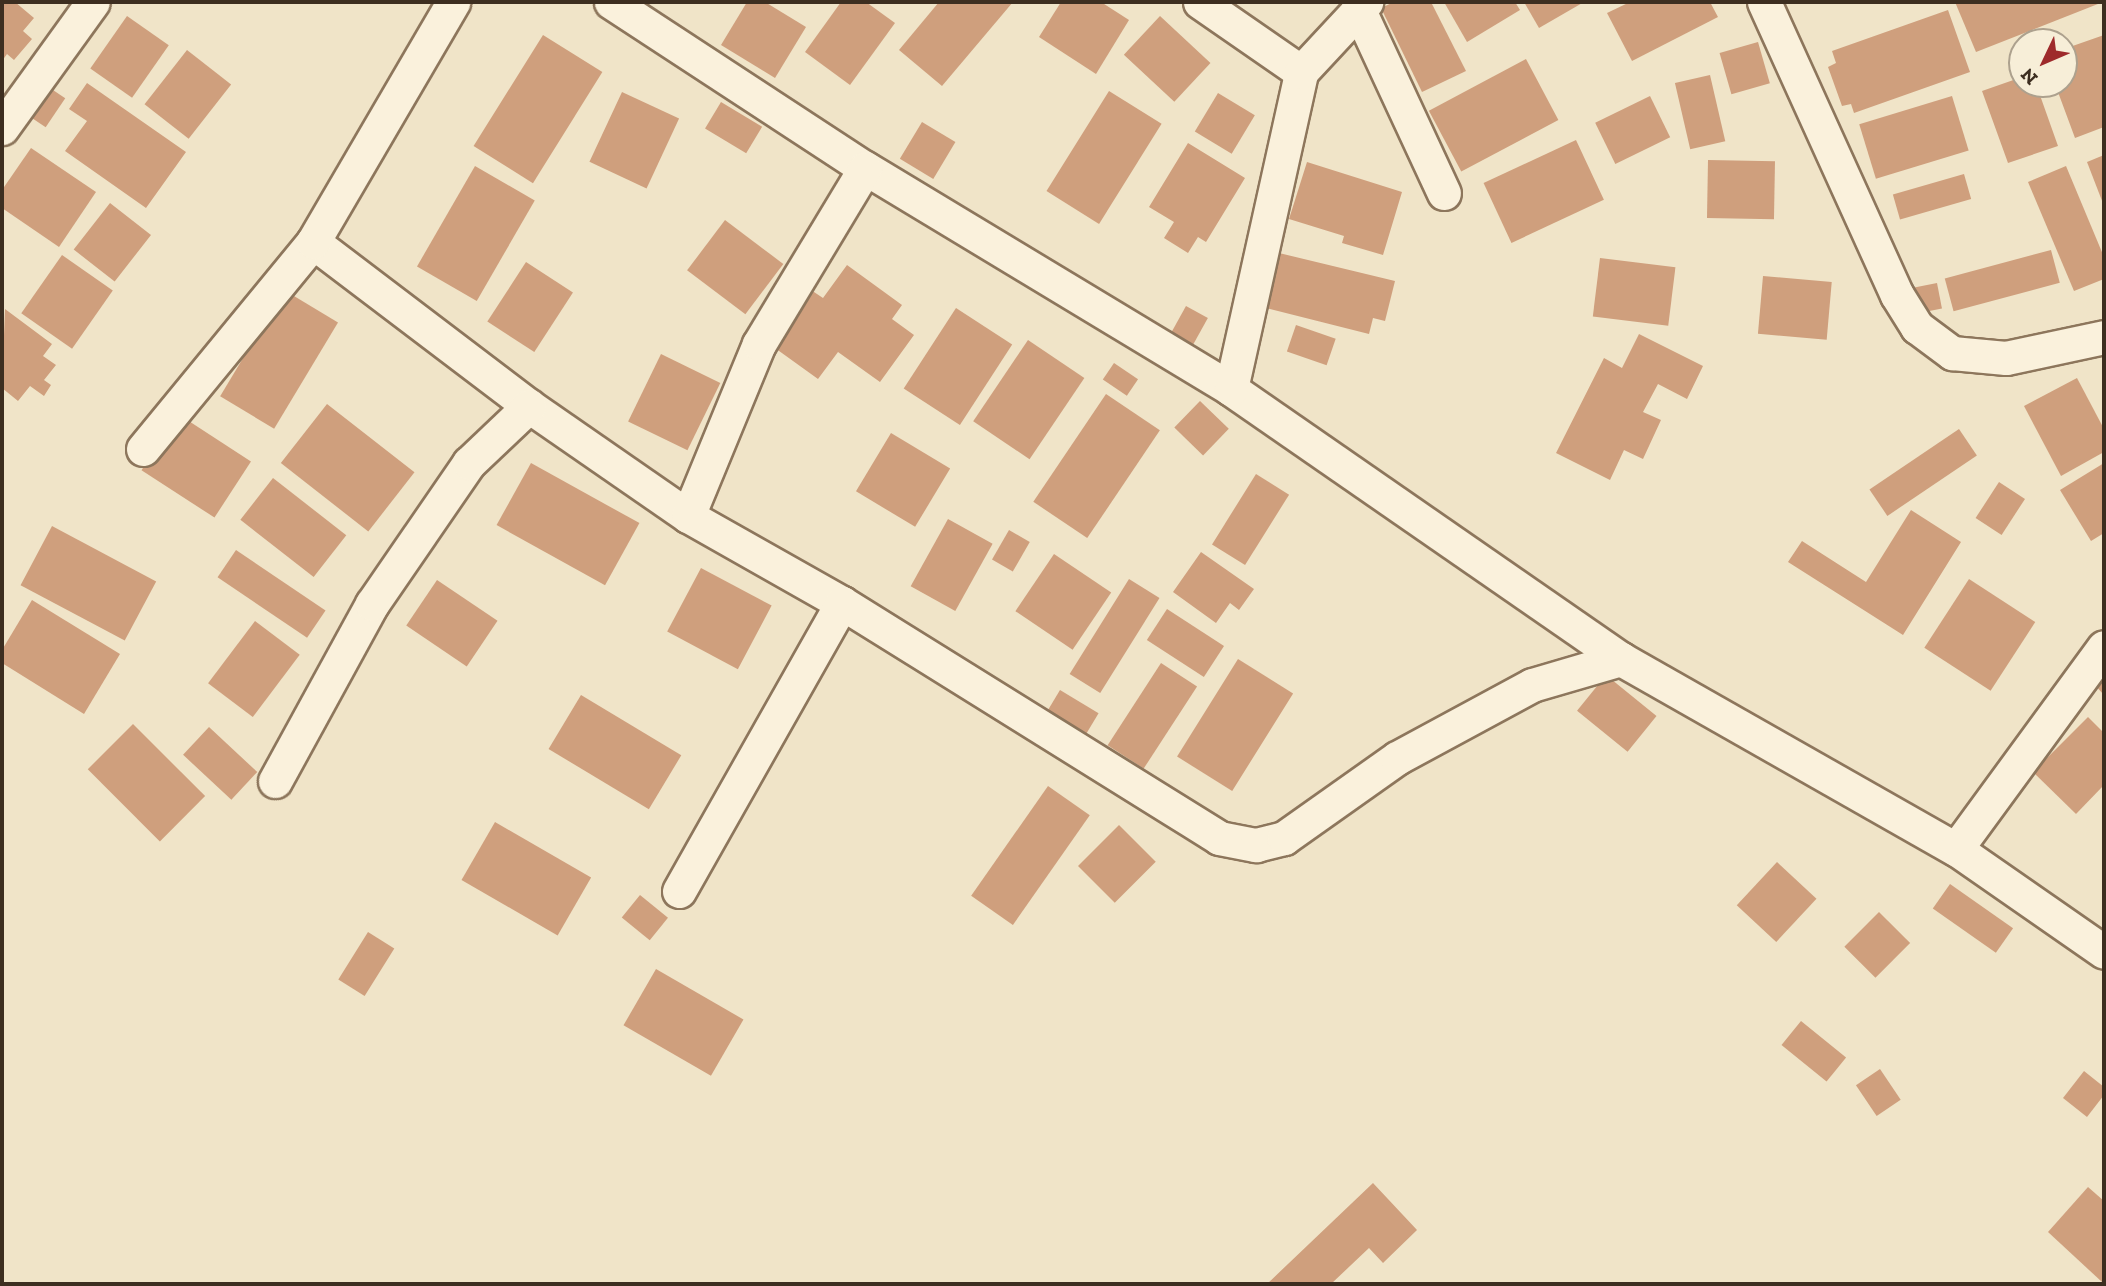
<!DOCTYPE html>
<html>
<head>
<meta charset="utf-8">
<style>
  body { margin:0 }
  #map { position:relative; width:2106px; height:1286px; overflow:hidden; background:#f0e4c8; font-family:"Zilla Slab",serif }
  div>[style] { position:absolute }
  .building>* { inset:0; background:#cf9f7d; transform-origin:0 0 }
  .roads { filter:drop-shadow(2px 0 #8d765c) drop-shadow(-2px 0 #8d765c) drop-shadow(0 2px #8d765c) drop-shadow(0 -2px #8d765c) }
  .street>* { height:33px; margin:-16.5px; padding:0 16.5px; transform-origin:16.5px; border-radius:16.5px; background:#faf1dc }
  span { translate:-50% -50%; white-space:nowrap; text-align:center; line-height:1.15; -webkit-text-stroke:7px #f7eed8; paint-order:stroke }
  .frame { position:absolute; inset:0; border:4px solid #3d2e20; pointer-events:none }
  .north { position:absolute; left:2008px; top:28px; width:70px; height:70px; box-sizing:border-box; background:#f7eed8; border:2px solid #ada18e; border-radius:50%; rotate:226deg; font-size:19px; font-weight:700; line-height:28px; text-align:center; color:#3d2e20 }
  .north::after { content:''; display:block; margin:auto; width:24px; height:32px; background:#9e2a2b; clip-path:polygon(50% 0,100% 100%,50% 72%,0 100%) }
</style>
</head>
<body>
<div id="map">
  <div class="building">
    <div style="clip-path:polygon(2px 2px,15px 2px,34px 18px,23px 31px,32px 39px,14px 60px,7px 54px,2px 61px)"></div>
    <div style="clip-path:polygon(747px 2px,765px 2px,806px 27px,775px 78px,721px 45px)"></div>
    <div style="clip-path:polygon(841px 2px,866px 2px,895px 23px,850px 85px,805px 52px)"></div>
    <div style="clip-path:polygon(939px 2px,1013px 2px,942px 86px,899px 50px)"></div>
    <div style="clip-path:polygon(1061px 2px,1101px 2px,1129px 20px,1096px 74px,1039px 37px)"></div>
    <div style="clip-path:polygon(1394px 2px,1431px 2px,1466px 71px,1422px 92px,1381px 8px)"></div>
    <div style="clip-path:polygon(1444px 2px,1515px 2px,1520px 10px,1467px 42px)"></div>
    <div style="clip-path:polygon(1524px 2px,1584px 2px,1539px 28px)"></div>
    <div style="clip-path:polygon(1630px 2px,1710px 2px,1718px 17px,1632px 61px,1607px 13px)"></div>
    <div style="clip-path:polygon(1955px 2px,2103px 2px,1976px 52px)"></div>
    <div style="clip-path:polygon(1948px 10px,1970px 72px,1854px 113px,1851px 104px,1842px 106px,1828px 67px,1836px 63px,1832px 51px)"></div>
    <div style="left:127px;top:16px;width:51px;height:64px;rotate:35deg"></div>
    <div style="left:1160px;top:16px;width:69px;height:53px;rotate:43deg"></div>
    <div style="left:543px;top:35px;width:70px;height:131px;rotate:32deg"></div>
    <div style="clip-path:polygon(2104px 35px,2104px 127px,2075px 138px,2055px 84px,2064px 84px,2064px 49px)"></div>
    <div style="left:1758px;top:42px;width:43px;height:40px;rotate:74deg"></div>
    <div style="left:187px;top:50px;width:56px;height:69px;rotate:38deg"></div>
    <div style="left:1526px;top:59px;width:69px;height:110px;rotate:62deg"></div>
    <div style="left:1710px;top:75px;width:68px;height:36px;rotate:77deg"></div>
    <div style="clip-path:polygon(2022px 77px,2022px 84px,2036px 84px,2058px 146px,2008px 163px,1982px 91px)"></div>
    <div style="clip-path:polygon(87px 83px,186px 152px,146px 208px,65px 151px,87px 121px,69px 109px)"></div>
    <div style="left:47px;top:86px;width:22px;height:35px;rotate:34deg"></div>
    <div style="left:1109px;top:91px;width:62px;height:118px;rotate:32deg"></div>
    <div style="left:622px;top:92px;width:63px;height:77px;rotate:25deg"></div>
    <div style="left:1218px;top:93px;width:43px;height:45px;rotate:31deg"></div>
    <div style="left:1650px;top:96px;width:46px;height:61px;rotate:64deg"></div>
    <div style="left:1952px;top:96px;width:57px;height:97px;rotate:73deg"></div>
    <div style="left:721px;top:102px;width:48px;height:31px;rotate:31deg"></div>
    <div style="left:922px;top:122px;width:39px;height:43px;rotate:31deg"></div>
    <div style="left:1576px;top:140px;width:66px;height:102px;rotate:65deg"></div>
    <div style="clip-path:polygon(1188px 143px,1245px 178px,1206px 242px,1198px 237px,1188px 253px,1164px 238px,1174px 222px,1149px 207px)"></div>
    <div style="clip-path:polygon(31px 148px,96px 192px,59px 247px,2px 208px,2px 190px)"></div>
    <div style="clip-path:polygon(2104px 155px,2104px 206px,2087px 162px)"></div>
    <div style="left:1708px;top:160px;width:67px;height:58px;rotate:1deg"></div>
    <div style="clip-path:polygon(1307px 162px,1402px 192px,1383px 255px,1342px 243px,1344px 236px,1289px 219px)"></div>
    <div style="left:475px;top:166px;width:69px;height:116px;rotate:30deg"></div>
    <div style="clip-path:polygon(2066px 166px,2104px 257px,2104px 279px,2074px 291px,2028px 182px)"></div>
    <div style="left:1964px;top:174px;width:26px;height:74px;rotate:74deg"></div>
    <div style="left:110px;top:203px;width:52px;height:59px;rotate:38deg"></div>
    <div style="left:725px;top:220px;width:73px;height:63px;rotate:37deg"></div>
    <div style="left:2051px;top:250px;width:34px;height:110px;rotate:75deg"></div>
    <div style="clip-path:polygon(1279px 253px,1395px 281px,1385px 321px,1373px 318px,1369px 334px,1266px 308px)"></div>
    <div style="left:62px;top:255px;width:62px;height:71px;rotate:35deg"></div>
    <div style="left:1600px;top:258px;width:76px;height:59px;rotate:7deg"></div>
    <div style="left:526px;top:262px;width:56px;height:71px;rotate:33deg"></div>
    <div style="clip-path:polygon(847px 265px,902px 305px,892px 319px,914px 335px,880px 382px,838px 352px,818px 379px,768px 343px,808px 288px,823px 298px)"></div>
    <div style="left:1763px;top:276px;width:69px;height:58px;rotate:5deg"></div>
    <div style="left:1937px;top:283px;width:26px;height:23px;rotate:79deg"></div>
    <div style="left:284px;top:290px;width:63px;height:124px;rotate:31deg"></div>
    <div style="left:1186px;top:306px;width:25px;height:32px;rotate:29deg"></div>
    <div style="left:956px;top:308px;width:67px;height:96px;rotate:33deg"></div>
    <div style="clip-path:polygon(5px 309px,52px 344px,43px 356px,56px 365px,44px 380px,51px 385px,44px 396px,30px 386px,18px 401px,2px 388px)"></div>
    <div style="left:1296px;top:325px;width:42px;height:28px;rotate:19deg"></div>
    <div style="clip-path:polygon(1639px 334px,1703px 366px,1687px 399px,1658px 384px,1643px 412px,1661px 420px,1643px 459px,1624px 450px,1610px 480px,1556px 453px,1604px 358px,1622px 368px)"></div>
    <div style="left:1028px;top:340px;width:68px;height:98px;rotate:34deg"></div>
    <div style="left:661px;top:354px;width:66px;height:75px;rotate:26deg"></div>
    <div style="left:1114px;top:363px;width:29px;height:20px;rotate:34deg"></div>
    <div style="clip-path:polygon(2077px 378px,2104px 429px,2104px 452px,2061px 476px,2024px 406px)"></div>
    <div style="left:1106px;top:394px;width:65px;height:130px;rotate:34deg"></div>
    <div style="left:1200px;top:401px;width:40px;height:37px;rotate:44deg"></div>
    <div style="left:327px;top:404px;width:111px;height:75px;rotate:38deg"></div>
    <div style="left:178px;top:414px;width:87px;height:67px;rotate:33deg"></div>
    <div style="left:1959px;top:429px;width:32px;height:108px;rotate:56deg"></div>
    <div style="left:891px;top:433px;width:69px;height:68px;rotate:31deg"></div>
    <div style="left:531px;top:463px;width:124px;height:71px;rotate:29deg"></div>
    <div style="clip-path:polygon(2104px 463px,2104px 533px,2091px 541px,2060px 490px)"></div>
    <div style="left:1256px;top:474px;width:39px;height:83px;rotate:32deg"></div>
    <div style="left:273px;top:478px;width:93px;height:53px;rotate:38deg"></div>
    <div style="left:1999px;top:482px;width:31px;height:43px;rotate:33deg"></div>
    <div style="clip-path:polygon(1911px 510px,1961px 542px,1903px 635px,1788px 562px,1802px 541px,1866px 582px)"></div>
    <div style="left:948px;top:519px;width:51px;height:77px;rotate:29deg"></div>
    <div style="left:52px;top:526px;width:118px;height:67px;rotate:28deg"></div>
    <div style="left:1009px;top:530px;width:24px;height:34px;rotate:30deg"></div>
    <div style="left:236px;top:550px;width:108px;height:33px;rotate:34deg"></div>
    <div style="clip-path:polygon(1201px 552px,1254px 589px,1239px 610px,1230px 603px,1216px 623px,1173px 592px)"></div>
    <div style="left:1054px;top:554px;width:69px;height:69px;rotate:34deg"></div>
    <div style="left:701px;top:568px;width:80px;height:72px;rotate:28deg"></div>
    <div style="left:1129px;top:579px;width:36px;height:112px;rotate:32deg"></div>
    <div style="left:1969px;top:579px;width:79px;height:82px;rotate:33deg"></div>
    <div style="left:437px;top:580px;width:73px;height:55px;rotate:34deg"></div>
    <div style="clip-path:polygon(32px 600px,120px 654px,84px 714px,2px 663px,2px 650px)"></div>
    <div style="left:1167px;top:609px;width:68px;height:37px;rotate:33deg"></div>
    <div style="left:255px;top:621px;width:56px;height:78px;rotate:37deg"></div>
    <div style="left:1238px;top:659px;width:65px;height:115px;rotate:32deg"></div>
    <div style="left:1161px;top:663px;width:43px;height:98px;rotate:33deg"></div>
    <div style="clip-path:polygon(2104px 672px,2104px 695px,2093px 683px)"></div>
    <div style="left:1606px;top:675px;width:65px;height:46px;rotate:39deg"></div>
    <div style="left:1060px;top:690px;width:45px;height:30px;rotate:31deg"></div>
    <div style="left:581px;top:695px;width:117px;height:63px;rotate:31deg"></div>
    <div style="clip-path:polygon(2088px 717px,2104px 733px,2104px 785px,2076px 814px,2033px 772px)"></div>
    <div style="left:133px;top:724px;width:102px;height:64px;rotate:45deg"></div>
    <div style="left:209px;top:727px;width:66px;height:38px;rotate:43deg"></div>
    <div style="left:1048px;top:786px;width:51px;height:134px;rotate:35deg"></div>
    <div style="left:495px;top:822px;width:111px;height:67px;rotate:30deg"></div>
    <div style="left:1119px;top:825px;width:52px;height:58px;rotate:45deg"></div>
    <div style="left:1777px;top:862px;width:54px;height:59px;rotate:43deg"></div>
    <div style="left:1950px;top:884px;width:77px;height:30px;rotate:35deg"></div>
    <div style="left:640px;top:895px;width:36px;height:29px;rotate:39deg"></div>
    <div style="left:1879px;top:912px;width:44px;height:49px;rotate:45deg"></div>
    <div style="left:368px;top:932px;width:31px;height:56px;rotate:32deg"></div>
    <div style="left:656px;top:969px;width:101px;height:65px;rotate:30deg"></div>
    <div style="left:1801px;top:1021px;width:58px;height:31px;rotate:39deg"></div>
    <div style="left:1880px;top:1069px;width:37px;height:29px;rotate:56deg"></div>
    <div style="clip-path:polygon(2084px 1071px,2104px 1087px,2104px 1095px,2087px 1117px,2063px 1098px)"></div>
    <div style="clip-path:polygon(1373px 1183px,1417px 1230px,1383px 1263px,1369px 1248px,1331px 1284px,1267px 1284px)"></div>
    <div style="clip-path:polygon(2088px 1187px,2104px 1201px,2102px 1282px,2048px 1232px)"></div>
  </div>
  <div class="roads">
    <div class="street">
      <div style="left:611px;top:2px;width:303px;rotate:33.2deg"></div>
      <div style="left:865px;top:168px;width:428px;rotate:31.1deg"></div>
      <div style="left:1231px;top:389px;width:474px;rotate:34.7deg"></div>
      <div style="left:1621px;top:659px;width:385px;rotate:29.6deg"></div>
      <div style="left:1956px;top:849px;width:180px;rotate:34.8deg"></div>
      <div style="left:1200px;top:2px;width:123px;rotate:34.7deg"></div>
      <div style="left:1764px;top:2px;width:322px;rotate:65.6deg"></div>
      <div style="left:1897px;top:295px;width:38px;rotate:58deg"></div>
      <div style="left:1917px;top:327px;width:44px;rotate:36.6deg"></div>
      <div style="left:1952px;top:353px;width:54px;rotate:5.3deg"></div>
      <div style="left:2006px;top:358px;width:100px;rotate:-12.1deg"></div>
      <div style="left:1358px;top:8px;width:204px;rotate:65.1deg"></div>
      <div style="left:2px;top:128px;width:155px;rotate:-54.2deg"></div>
      <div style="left:313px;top:242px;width:271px;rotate:37.2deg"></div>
      <div style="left:529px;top:406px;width:193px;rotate:34.7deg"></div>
      <div style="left:688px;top:516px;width:177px;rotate:29.5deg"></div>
      <div style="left:842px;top:603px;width:444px;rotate:31.9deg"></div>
      <div style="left:1219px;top:838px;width:38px;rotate:11deg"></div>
      <div style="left:1256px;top:845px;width:29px;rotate:-14deg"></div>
      <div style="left:1284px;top:838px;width:138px;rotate:-35.3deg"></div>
      <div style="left:1397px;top:758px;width:153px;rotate:-28.4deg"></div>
      <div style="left:1532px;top:685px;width:93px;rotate:-16.3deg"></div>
      <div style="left:1231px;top:389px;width:325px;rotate:-77.5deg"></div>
      <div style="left:1301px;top:72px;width:96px;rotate:-47.1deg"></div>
      <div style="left:143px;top:449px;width:268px;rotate:-50.6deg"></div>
      <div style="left:313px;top:242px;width:278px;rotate:-59.7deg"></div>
      <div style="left:688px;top:516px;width:186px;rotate:-67.6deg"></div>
      <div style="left:759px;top:344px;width:205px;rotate:-58.9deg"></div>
      <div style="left:275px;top:781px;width:202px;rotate:-61.3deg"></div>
      <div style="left:372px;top:604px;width:171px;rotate:-55.5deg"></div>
      <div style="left:469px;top:463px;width:83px;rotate:-43.5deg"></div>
      <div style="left:1956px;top:849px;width:250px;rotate:-53.8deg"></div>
      <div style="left:679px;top:891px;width:331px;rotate:-60.5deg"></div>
    </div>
  </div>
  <div class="frame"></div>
  <div class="north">N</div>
</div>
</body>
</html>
